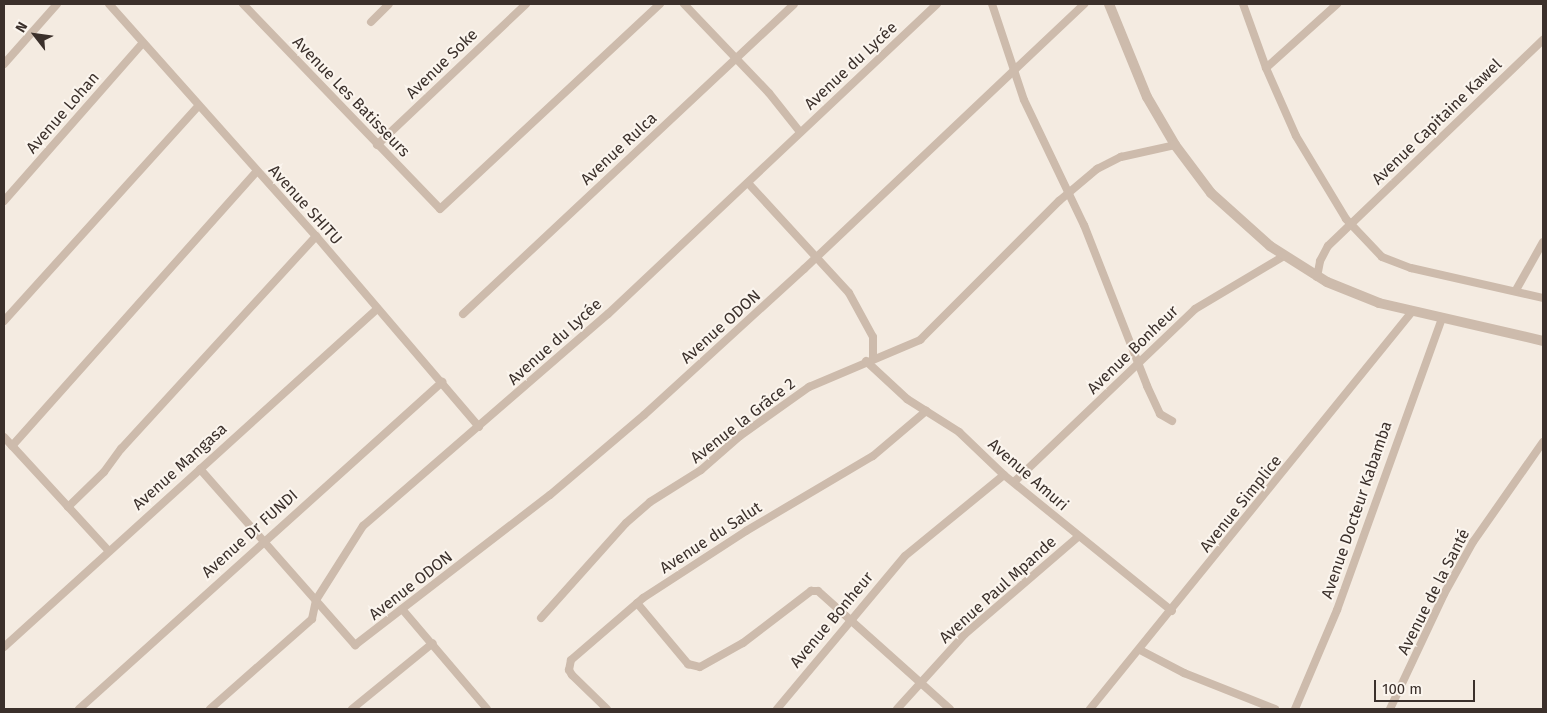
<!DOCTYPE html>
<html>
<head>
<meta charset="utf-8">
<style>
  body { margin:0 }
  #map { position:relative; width:1547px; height:713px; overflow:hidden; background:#f4ebe1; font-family:"Fira Sans",sans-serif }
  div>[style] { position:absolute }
  .minor>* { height:8px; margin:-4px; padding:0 4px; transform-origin:4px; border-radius:4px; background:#cdbbac }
  .tertiary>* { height:10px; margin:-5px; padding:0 5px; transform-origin:5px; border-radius:5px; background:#cdbbac }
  span { translate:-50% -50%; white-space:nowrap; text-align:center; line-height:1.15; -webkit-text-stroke:4px #fbf5ee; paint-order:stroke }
  .street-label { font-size:16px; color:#3b302b }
  .frame { position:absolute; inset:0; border:5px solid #3b302b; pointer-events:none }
  .north { position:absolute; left:10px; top:10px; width:50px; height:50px; -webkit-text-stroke:4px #fbf5ee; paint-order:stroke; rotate:300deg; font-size:14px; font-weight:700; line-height:20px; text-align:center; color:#3b302b }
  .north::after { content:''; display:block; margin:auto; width:18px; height:22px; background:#3b302b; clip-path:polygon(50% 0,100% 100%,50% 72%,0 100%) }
  .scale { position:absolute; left:1374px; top:680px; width:101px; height:22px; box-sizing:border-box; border:2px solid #3b302b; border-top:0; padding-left:6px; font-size:15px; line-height:18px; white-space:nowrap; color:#3b302b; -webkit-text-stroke:4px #fbf5ee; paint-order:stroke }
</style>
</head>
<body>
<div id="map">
  <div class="minor">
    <div style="left:109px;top:4px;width:311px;rotate:48.3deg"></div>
    <div style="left:316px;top:236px;width:251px;rotate:49.5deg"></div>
    <div style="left:243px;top:4px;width:284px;rotate:46.1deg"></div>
    <div style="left:440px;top:209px;width:301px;rotate:-43deg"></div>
    <div style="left:684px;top:4px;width:123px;rotate:46.3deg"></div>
    <div style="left:769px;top:93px;width:50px;rotate:51.5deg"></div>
    <div style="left:992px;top:4px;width:101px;rotate:71.6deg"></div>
    <div style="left:1024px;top:100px;width:139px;rotate:64.4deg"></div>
    <div style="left:1084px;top:225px;width:173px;rotate:68.6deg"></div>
    <div style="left:1147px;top:386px;width:31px;rotate:65deg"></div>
    <div style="left:1160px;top:414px;width:14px;rotate:30deg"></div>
    <div style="left:1243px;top:4px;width:68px;rotate:70.2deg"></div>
    <div style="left:1266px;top:68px;width:74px;rotate:66.2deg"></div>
    <div style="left:1296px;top:136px;width:97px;rotate:58.9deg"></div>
    <div style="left:1346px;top:219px;width:52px;rotate:46.5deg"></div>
    <div style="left:1382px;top:257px;width:31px;rotate:21deg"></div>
    <div style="left:1411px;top:268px;width:135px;rotate:12.8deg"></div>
    <div style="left:371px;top:22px;width:25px;rotate:-45deg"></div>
    <div style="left:4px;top:64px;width:80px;rotate:-48.5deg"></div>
    <div style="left:1266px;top:68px;width:96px;rotate:-42deg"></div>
    <div style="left:377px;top:145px;width:205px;rotate:-43.4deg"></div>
    <div style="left:748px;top:183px;width:149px;rotate:47.4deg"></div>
    <div style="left:849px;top:293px;width:50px;rotate:61.4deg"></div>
    <div style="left:873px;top:337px;width:20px;rotate:90deg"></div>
    <div style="left:4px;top:201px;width:210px;rotate:-48.7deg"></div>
    <div style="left:1317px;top:277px;width:16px;rotate:-79deg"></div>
    <div style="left:1320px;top:261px;width:17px;rotate:-62deg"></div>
    <div style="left:1328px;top:246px;width:298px;rotate:-43.8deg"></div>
    <div style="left:1516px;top:290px;width:55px;rotate:-60.6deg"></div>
    <div style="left:463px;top:314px;width:453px;rotate:-43.1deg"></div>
    <div style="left:4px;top:321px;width:290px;rotate:-47.9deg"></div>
    <div style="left:866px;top:361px;width:56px;rotate:42.8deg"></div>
    <div style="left:907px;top:399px;width:62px;rotate:32.4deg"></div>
    <div style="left:959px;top:432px;width:62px;rotate:43.7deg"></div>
    <div style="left:1004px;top:475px;width:216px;rotate:39deg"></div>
    <div style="left:4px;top:437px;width:155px;rotate:47.4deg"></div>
    <div style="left:12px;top:446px;width:367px;rotate:-48.3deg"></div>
    <div style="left:200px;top:469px;width:235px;rotate:48.6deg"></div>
    <div style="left:355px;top:645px;width:246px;rotate:-37.6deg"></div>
    <div style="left:550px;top:495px;width:123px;rotate:-40.4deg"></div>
    <div style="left:644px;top:415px;width:217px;rotate:-42.4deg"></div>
    <div style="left:804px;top:269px;width:386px;rotate:-43.4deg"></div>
    <div style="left:1014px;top:482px;width:250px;rotate:-43.7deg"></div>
    <div style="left:1195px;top:309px;width:104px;rotate:-30.8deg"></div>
    <div style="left:68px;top:507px;width:50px;rotate:-44.2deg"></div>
    <div style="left:104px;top:472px;width:29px;rotate:-54deg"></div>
    <div style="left:121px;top:449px;width:289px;rotate:-47.5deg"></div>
    <div style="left:637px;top:603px;width:80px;rotate:50.1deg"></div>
    <div style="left:688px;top:664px;width:12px;rotate:14deg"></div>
    <div style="left:700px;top:667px;width:49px;rotate:-29.2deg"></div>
    <div style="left:743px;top:643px;width:86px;rotate:-37.4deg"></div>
    <div style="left:811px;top:591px;width:7px"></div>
    <div style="left:818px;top:591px;width:177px;rotate:41.8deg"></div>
    <div style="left:402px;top:609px;width:131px;rotate:49.6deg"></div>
    <div style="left:541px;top:618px;width:127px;rotate:-48.2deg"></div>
    <div style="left:626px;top:523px;width:32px;rotate:-41deg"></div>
    <div style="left:650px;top:502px;width:60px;rotate:-32.1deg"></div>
    <div style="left:701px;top:470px;width:52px;rotate:-41.1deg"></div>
    <div style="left:740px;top:436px;width:85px;rotate:-35.4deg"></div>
    <div style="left:809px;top:387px;width:121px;rotate:-22.9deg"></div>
    <div style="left:920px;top:340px;width:197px;rotate:-45deg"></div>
    <div style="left:1059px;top:201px;width:50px;rotate:-40.1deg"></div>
    <div style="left:1097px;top:169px;width:27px;rotate:-27deg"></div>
    <div style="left:1121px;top:157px;width:55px;rotate:-12.5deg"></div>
    <div style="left:4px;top:647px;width:503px;rotate:-42.18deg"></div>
    <div style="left:1140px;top:650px;width:50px;rotate:27.6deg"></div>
    <div style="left:1184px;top:673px;width:98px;rotate:21.6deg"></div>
    <div style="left:79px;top:709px;width:489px;rotate:-42deg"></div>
    <div style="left:210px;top:709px;width:136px;rotate:-41.4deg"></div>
    <div style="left:312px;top:619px;width:19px;rotate:-78deg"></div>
    <div style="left:316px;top:600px;width:88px;rotate:-57.6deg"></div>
    <div style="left:363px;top:526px;width:324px;rotate:-40.9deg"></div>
    <div style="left:608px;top:314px;width:452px;rotate:-43.3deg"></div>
    <div style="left:352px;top:709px;width:104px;rotate:-39.2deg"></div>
    <div style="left:607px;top:709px;width:49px;rotate:-135.8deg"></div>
    <div style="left:572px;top:675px;width:6px;rotate:-121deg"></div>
    <div style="left:569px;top:670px;width:10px;rotate:-79deg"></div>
    <div style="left:571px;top:660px;width:95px;rotate:-40.7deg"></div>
    <div style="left:643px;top:598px;width:123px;rotate:-33deg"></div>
    <div style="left:746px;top:531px;width:147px;rotate:-30.6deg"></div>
    <div style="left:873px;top:456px;width:70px;rotate:-40.3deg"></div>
    <div style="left:777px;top:709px;width:199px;rotate:-50.1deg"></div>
    <div style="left:905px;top:556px;width:128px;rotate:-39.3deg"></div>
    <div style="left:897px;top:709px;width:101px;rotate:-47.8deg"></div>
    <div style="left:965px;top:634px;width:150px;rotate:-40.7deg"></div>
    <div style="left:1090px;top:709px;width:510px;rotate:-50.97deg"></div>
    <div style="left:1295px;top:709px;width:108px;rotate:-67deg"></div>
    <div style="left:1337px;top:610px;width:309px;rotate:-70.2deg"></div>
    <div style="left:1390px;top:709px;width:127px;rotate:-64.8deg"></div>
    <div style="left:1444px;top:594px;width:60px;rotate:-60.9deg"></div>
    <div style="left:1473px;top:542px;width:122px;rotate:-55deg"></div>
  </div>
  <div class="tertiary">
    <div style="left:1109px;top:4px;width:100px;rotate:67.8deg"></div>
    <div style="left:1147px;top:97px;width:56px;rotate:59.7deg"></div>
    <div style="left:1175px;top:145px;width:60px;rotate:53.1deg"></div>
    <div style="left:1211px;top:193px;width:79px;rotate:41.9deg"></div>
    <div style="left:1270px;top:246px;width:67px;rotate:32.3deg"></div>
    <div style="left:1327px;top:282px;width:56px;rotate:22deg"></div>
    <div style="left:1379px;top:303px;width:168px;rotate:13deg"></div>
  </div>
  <div class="street-label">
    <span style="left:442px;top:64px;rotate:-44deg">Avenue Soke</span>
    <span style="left:851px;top:66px;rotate:-43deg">Avenue du Lycée</span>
    <span style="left:351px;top:97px;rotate:46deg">Avenue Les Batisseurs</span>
    <span style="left:63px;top:113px;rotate:-49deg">Avenue Lohan</span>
    <span style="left:1437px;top:122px;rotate:-44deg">Avenue Capitaine Kawel</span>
    <span style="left:619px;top:149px;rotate:-43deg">Avenue Rulca</span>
    <span style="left:305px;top:205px;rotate:48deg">Avenue SHITU</span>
    <span style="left:721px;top:327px;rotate:-42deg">Avenue ODON</span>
    <span style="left:555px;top:342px;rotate:-42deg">Avenue du Lycée</span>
    <span style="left:1133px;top:350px;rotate:-44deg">Avenue Bonheur</span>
    <span style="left:743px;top:421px;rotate:-38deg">Avenue la Grâce 2</span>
    <span style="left:180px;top:467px;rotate:-42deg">Avenue Mangasa</span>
    <span style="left:1028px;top:475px;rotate:41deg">Avenue Amuri</span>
    <span style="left:1241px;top:504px;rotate:-51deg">Avenue Simplice</span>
    <span style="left:1357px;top:510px;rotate:-71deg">Avenue Docteur Kabamba</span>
    <span style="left:250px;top:534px;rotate:-42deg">Avenue Dr FUNDI</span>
    <span style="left:711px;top:538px;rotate:-33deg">Avenue du Salut</span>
    <span style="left:411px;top:586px;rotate:-38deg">Avenue ODON</span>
    <span style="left:998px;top:590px;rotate:-42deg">Avenue Paul Mpande</span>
    <span style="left:1434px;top:592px;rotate:-63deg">Avenue de la Santé</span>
    <span style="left:832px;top:620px;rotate:-50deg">Avenue Bonheur</span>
  </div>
  <div class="frame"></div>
  <div class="north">N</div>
  <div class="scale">100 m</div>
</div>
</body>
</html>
